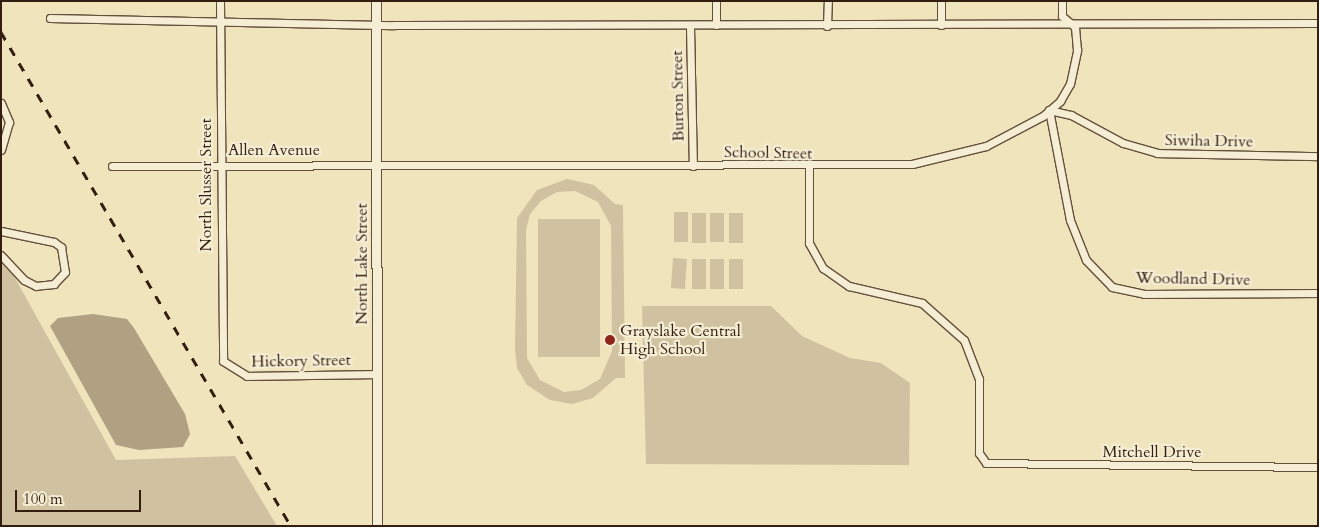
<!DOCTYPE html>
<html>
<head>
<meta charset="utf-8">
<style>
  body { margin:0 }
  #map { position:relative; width:1319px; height:527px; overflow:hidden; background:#f0e4bd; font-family:Cardo,serif }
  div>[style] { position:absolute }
  .green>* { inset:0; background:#d0c2a0; transform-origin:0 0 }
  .water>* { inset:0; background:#b0a182 }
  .roads { filter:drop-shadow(1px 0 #63503b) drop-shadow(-1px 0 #63503b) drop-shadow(0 1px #63503b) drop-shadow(0 -1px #63503b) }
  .minor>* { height:7px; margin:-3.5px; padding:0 3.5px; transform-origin:3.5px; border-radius:3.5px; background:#f5edd4 }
  .tertiary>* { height:9px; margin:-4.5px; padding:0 4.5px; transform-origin:4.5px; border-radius:4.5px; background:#f5edd4 }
  .rail>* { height:2.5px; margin-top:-1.25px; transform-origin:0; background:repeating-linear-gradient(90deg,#341e10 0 9px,transparent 0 18px) }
  .dots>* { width:14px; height:14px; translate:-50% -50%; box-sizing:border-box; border:2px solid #f5edd4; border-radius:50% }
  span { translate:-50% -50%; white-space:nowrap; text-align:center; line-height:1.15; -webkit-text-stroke:4.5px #f5edd4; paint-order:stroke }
  .street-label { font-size:16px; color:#341e10 }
  .poi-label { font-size:16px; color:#341e10 }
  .left { translate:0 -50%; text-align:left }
  .frame { position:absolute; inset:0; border:2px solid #341e10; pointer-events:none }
  .scale { position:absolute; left:15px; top:490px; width:126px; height:22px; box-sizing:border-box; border:2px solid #341e10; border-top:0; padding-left:6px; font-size:15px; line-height:18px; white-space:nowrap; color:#341e10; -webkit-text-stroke:4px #f5edd4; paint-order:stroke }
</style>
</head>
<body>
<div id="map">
  <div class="green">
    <div style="clip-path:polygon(evenodd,567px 179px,594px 185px,615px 204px,623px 205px,625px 378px,616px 378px,593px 398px,572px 404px,550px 400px,527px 385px,517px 368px,515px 349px,517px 218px,537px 190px,567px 179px,575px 191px,598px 202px,611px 226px,612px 351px,600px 379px,581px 390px,564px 392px,540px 380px,527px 358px,526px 230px,530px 214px,541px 201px,557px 192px,575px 191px)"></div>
    <div style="left:674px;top:212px;width:14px;height:30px"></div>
    <div style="left:692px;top:213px;width:14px;height:30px"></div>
    <div style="left:710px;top:213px;width:14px;height:29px"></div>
    <div style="left:729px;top:213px;width:14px;height:30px"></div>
    <div style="left:538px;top:219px;width:62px;height:138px"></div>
    <div style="left:673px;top:258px;width:14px;height:30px;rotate:4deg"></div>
    <div style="left:692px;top:259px;width:14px;height:30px"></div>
    <div style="left:710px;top:259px;width:14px;height:30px"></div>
    <div style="left:729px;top:259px;width:14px;height:30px"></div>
    <div style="clip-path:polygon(1px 263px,14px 276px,116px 460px,235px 456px,277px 526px,1px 526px)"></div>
    <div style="clip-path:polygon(642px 306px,771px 306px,802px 336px,850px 358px,881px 363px,910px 383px,909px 465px,646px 464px)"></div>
  </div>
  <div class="water">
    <div style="clip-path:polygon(93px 314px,127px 319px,134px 328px,185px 414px,190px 434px,183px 447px,139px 450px,116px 445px,50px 326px,58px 318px)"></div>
  </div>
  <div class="roads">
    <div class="minor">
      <div style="left:220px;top:1px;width:360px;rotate:89.5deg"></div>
      <div style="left:223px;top:361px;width:28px;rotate:32deg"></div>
      <div style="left:247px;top:376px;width:130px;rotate:-0.9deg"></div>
      <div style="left:716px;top:1px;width:24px;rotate:90deg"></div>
      <div style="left:50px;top:18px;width:344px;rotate:1.2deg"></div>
      <div style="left:394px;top:25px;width:924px;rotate:-0.12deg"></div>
      <div style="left:941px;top:25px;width:24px;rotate:-90deg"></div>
      <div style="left:690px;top:26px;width:140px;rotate:88.8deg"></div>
      <div style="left:827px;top:26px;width:25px;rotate:-88deg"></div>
      <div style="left:1px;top:103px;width:21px;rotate:67deg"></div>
      <div style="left:9px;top:122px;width:29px;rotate:106deg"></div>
      <div style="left:1049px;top:110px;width:112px;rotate:79.2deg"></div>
      <div style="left:1070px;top:220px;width:43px;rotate:68.2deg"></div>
      <div style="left:1086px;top:260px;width:37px;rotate:46deg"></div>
      <div style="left:1112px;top:287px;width:33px;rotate:12deg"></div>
      <div style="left:1144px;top:294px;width:174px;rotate:-0.3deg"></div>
      <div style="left:1049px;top:110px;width:23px;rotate:13deg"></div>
      <div style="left:1071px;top:115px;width:59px;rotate:28.3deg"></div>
      <div style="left:1123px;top:143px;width:35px;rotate:16deg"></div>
      <div style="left:1157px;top:153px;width:161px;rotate:1.1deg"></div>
      <div style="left:112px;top:166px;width:800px;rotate:-0.14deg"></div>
      <div style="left:912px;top:164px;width:76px;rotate:-13.7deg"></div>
      <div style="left:986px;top:146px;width:64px;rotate:-27.8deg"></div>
      <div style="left:1043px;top:116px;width:23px;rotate:-41deg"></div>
      <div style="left:1060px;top:101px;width:20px;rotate:-60deg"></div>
      <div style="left:1070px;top:84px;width:35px;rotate:-78deg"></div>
      <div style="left:1077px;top:50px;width:23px;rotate:-95deg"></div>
      <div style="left:1075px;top:27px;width:17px;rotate:-140deg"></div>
      <div style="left:1062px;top:16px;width:15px;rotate:-90deg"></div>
      <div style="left:809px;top:167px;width:76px;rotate:90deg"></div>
      <div style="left:809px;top:243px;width:29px;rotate:61deg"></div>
      <div style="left:823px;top:268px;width:32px;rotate:35deg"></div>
      <div style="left:849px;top:286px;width:75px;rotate:13.1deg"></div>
      <div style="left:922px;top:303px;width:56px;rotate:41.4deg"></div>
      <div style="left:964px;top:340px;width:42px;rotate:69deg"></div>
      <div style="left:979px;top:379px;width:74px;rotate:90deg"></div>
      <div style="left:979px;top:453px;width:12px;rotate:55deg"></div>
      <div style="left:986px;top:463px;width:332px;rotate:0.7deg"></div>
      <div style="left:1px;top:231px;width:54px;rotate:11.7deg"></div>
      <div style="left:54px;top:242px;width:9px;rotate:36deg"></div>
      <div style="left:61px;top:247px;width:25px;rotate:81deg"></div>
      <div style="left:65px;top:272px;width:16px;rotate:133deg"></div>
      <div style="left:54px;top:284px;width:18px;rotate:174deg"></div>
      <div style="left:36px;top:286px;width:13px;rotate:-153deg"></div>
      <div style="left:24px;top:280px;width:34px;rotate:-133deg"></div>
    </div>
    <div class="tertiary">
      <div style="left:376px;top:1px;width:525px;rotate:89.89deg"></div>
    </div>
  </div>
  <div class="rail">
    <div style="left:1px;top:32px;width:573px;rotate:59.59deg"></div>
  </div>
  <div class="dots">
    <div style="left:610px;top:340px;background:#8f2418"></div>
  </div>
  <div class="street-label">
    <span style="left:678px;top:96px;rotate:-91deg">Burton Street</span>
    <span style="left:1209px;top:141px;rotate:1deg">Siwiha Drive</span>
    <span style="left:274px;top:150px">Allen Avenue</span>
    <span style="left:768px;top:153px;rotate:1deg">School Street</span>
    <span style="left:206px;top:185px;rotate:-90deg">North Slusser Street</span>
    <span style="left:362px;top:264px;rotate:-90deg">North Lake Street</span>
    <span style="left:1193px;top:279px;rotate:1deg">Woodland Drive</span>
    <span style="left:301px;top:361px;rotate:-1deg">Hickory Street</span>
    <span style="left:1152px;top:452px">Mitchell Drive</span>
  </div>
  <div class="poi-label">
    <span class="left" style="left:620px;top:340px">Grayslake Central<br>High School</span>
  </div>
  <div class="frame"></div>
  <div class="scale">100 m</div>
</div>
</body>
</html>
